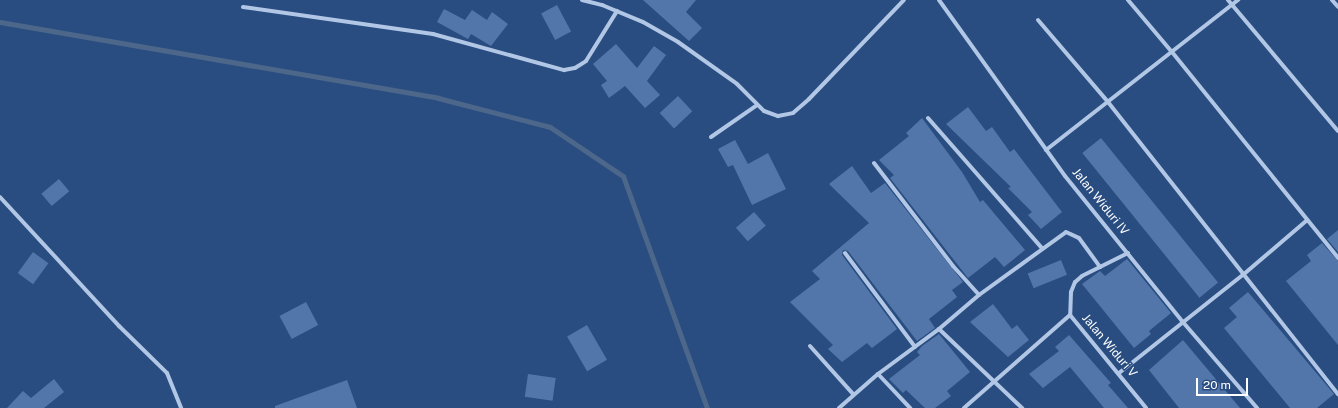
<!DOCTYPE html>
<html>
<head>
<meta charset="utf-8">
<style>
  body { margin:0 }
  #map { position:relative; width:1338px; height:408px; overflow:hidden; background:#294d80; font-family:"Public Sans",sans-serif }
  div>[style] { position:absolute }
  .stream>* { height:5px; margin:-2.5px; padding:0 2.5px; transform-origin:2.5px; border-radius:2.5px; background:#4d678b }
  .building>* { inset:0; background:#5276a9; transform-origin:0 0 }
  .street>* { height:4px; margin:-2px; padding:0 2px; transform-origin:2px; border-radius:2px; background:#b1c7e5 }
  span { translate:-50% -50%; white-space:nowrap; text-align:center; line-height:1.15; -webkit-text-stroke:3px #294d80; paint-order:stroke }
  .street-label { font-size:12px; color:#fff }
  .scale { position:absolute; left:1196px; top:378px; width:52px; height:18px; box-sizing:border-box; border:2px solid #fff; border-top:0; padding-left:5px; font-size:12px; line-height:14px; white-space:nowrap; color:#fff; -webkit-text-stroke:3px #294d80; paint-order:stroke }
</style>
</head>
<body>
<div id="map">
  <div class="stream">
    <div style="left:0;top:22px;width:445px;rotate:9.8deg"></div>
    <div style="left:438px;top:98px;width:116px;rotate:14.5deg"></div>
    <div style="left:550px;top:127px;width:88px;rotate:33.9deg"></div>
    <div style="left:623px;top:176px;width:247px;rotate:70.1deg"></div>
  </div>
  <div class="building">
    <div style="clip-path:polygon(643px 0,696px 0,686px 12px,702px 28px,689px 41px)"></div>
    <div style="left:557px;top:5px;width:30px;height:18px;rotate:62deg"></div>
    <div style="clip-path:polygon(444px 9px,465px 20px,472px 10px,487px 20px,492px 12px,508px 24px,491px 46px,471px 34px,468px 39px,437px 22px)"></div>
    <div style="clip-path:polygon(616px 44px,637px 68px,654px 46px,666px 55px,647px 81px,660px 95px,645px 108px,625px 86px,609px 98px,601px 85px,607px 81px,593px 64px)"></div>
    <div style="left:678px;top:96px;width:21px;height:25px;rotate:47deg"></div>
    <div style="clip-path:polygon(968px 107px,986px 131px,992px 127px,1010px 152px,1014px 149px,1062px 212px,1041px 229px,1028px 215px,1032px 212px,1008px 188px,1011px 187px,946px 124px)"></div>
    <div style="clip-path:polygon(922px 118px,962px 172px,980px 202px,983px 200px,1025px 250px,1004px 267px,995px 257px,968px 278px,890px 178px,894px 175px,879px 160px,909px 136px,906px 133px)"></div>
    <div style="left:1101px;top:138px;width:186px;height:24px;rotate:51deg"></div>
    <div style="clip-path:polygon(735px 140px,748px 164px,768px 153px,786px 189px,752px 205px,733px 165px,728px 167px,718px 149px)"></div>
    <div style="clip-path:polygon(852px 166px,871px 193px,885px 183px,963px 282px,952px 290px,957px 297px,929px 319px,935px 328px,917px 341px,848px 251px,843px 250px,842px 255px,897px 329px,872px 348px,867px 343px,842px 362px,828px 349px,833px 345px,790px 302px,820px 279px,812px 271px,869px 223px,829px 184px)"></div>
    <div style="left:59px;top:179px;width:16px;height:23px;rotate:50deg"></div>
    <div style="left:754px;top:212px;width:18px;height:24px;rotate:49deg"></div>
    <div style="clip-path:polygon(1338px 230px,1338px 252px,1327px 239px)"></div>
    <div style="clip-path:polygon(1322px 243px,1338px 261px,1338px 345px,1286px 281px,1311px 261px,1307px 255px)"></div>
    <div style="left:33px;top:252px;width:19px;height:26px;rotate:36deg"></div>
    <div style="clip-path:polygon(1127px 259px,1171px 313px,1149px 331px,1151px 334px,1134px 348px,1082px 284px,1100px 271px,1105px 276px)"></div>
    <div style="left:1061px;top:260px;width:16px;height:36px;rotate:68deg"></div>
    <div style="clip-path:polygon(1248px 292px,1334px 394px,1317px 408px,1290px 408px,1224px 328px,1237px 317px,1229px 308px)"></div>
    <div style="left:306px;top:302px;width:26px;height:30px;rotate:62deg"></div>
    <div style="clip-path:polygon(993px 304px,1012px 329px,1017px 325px,1029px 340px,1008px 357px,970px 322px)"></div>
    <div style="left:587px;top:325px;width:40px;height:23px;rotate:60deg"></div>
    <div style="clip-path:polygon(939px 334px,970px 372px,947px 391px,951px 396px,935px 408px,925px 408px,906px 390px,903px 393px,889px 379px,920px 355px,917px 352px,922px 346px)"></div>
    <div style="clip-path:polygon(1069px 335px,1111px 383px,1108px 385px,1128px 408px,1104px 408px,1070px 367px,1043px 388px,1029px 374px,1059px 351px,1055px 347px)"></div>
    <div style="clip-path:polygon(1183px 340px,1240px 408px,1179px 408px,1149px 370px)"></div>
    <div style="left:528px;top:374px;width:28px;height:23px;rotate:8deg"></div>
    <div style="clip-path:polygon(54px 379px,64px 392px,44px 408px,7px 408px,23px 391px,31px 398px)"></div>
    <div style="clip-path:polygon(347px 380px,357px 408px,275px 408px,275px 406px)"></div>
  </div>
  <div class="street">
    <div style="left:582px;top:0;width:21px;rotate:14deg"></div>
    <div style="left:602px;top:5px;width:44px;rotate:22.5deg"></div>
    <div style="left:643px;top:22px;width:40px;rotate:29.7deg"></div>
    <div style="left:678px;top:42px;width:72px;rotate:35.4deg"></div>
    <div style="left:737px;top:84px;width:38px;rotate:45deg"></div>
    <div style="left:764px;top:111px;width:15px;rotate:20deg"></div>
    <div style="left:778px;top:116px;width:15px;rotate:-11deg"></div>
    <div style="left:793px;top:113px;width:21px;rotate:-41deg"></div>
    <div style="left:809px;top:99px;width:137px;rotate:-46.2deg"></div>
    <div style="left:939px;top:0;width:216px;rotate:54.4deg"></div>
    <div style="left:1065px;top:176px;width:186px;rotate:51.1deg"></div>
    <div style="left:1182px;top:321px;width:115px;rotate:49.2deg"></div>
    <div style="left:1128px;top:0;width:68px;rotate:49.8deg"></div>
    <div style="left:1172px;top:52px;width:265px;rotate:51.1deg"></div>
    <div style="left:1228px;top:0;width:171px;rotate:50deg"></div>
    <div style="left:1332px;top:0;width:9px;rotate:49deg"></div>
    <div style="left:243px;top:7px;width:192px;rotate:8.1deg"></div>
    <div style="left:433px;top:34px;width:136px;rotate:15.4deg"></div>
    <div style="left:564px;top:70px;width:11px;rotate:-10deg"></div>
    <div style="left:575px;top:68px;width:13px;rotate:-32deg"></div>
    <div style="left:586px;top:61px;width:59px;rotate:-58.2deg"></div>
    <div style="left:1038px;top:20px;width:108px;rotate:49.5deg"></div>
    <div style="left:1108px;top:102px;width:372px;rotate:51.8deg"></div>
    <div style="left:928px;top:118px;width:173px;rotate:48.8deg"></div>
    <div style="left:711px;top:137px;width:56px;rotate:-34.8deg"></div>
    <div style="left:1046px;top:150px;width:244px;rotate:-38deg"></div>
    <div style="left:874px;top:163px;width:130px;rotate:52.5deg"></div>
    <div style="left:953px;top:266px;width:39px;rotate:48deg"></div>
    <div style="left:979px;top:295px;width:107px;rotate:-35.9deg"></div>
    <div style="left:1066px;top:232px;width:14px;rotate:25deg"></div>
    <div style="left:1079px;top:238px;width:36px;rotate:54deg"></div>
    <div style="left:0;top:197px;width:176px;rotate:47.3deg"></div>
    <div style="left:119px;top:326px;width:67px;rotate:44.4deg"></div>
    <div style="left:167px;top:373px;width:38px;rotate:68deg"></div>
    <div style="left:845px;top:253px;width:117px;rotate:53.3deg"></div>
    <div style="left:1128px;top:253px;width:51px;rotate:153.4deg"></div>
    <div style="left:1082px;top:276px;width:9px;rotate:139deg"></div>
    <div style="left:1075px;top:282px;width:11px;rotate:112deg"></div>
    <div style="left:1071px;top:292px;width:23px;rotate:92deg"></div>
    <div style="left:1070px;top:315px;width:120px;rotate:50.7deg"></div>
    <div style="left:939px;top:329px;width:115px;rotate:43.6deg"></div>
    <div style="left:810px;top:346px;width:64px;rotate:48.1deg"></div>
    <div style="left:1119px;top:373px;width:159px;rotate:-38.4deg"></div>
    <div style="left:1244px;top:274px;width:82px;rotate:-40.5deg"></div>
    <div style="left:878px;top:374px;width:76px;rotate:-36.4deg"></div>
    <div style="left:939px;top:329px;width:52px;rotate:-40.4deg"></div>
    <div style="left:839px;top:408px;width:52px;rotate:-41.1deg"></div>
    <div style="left:878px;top:374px;width:47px;rotate:46.7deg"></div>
    <div style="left:964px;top:408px;width:141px;rotate:-41.3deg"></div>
  </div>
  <div class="street-label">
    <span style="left:1100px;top:202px;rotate:51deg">Jalan Widuri IV</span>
    <span style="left:1109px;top:346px;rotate:50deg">Jalan Widuri V</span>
  </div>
  <div class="scale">20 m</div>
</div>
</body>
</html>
